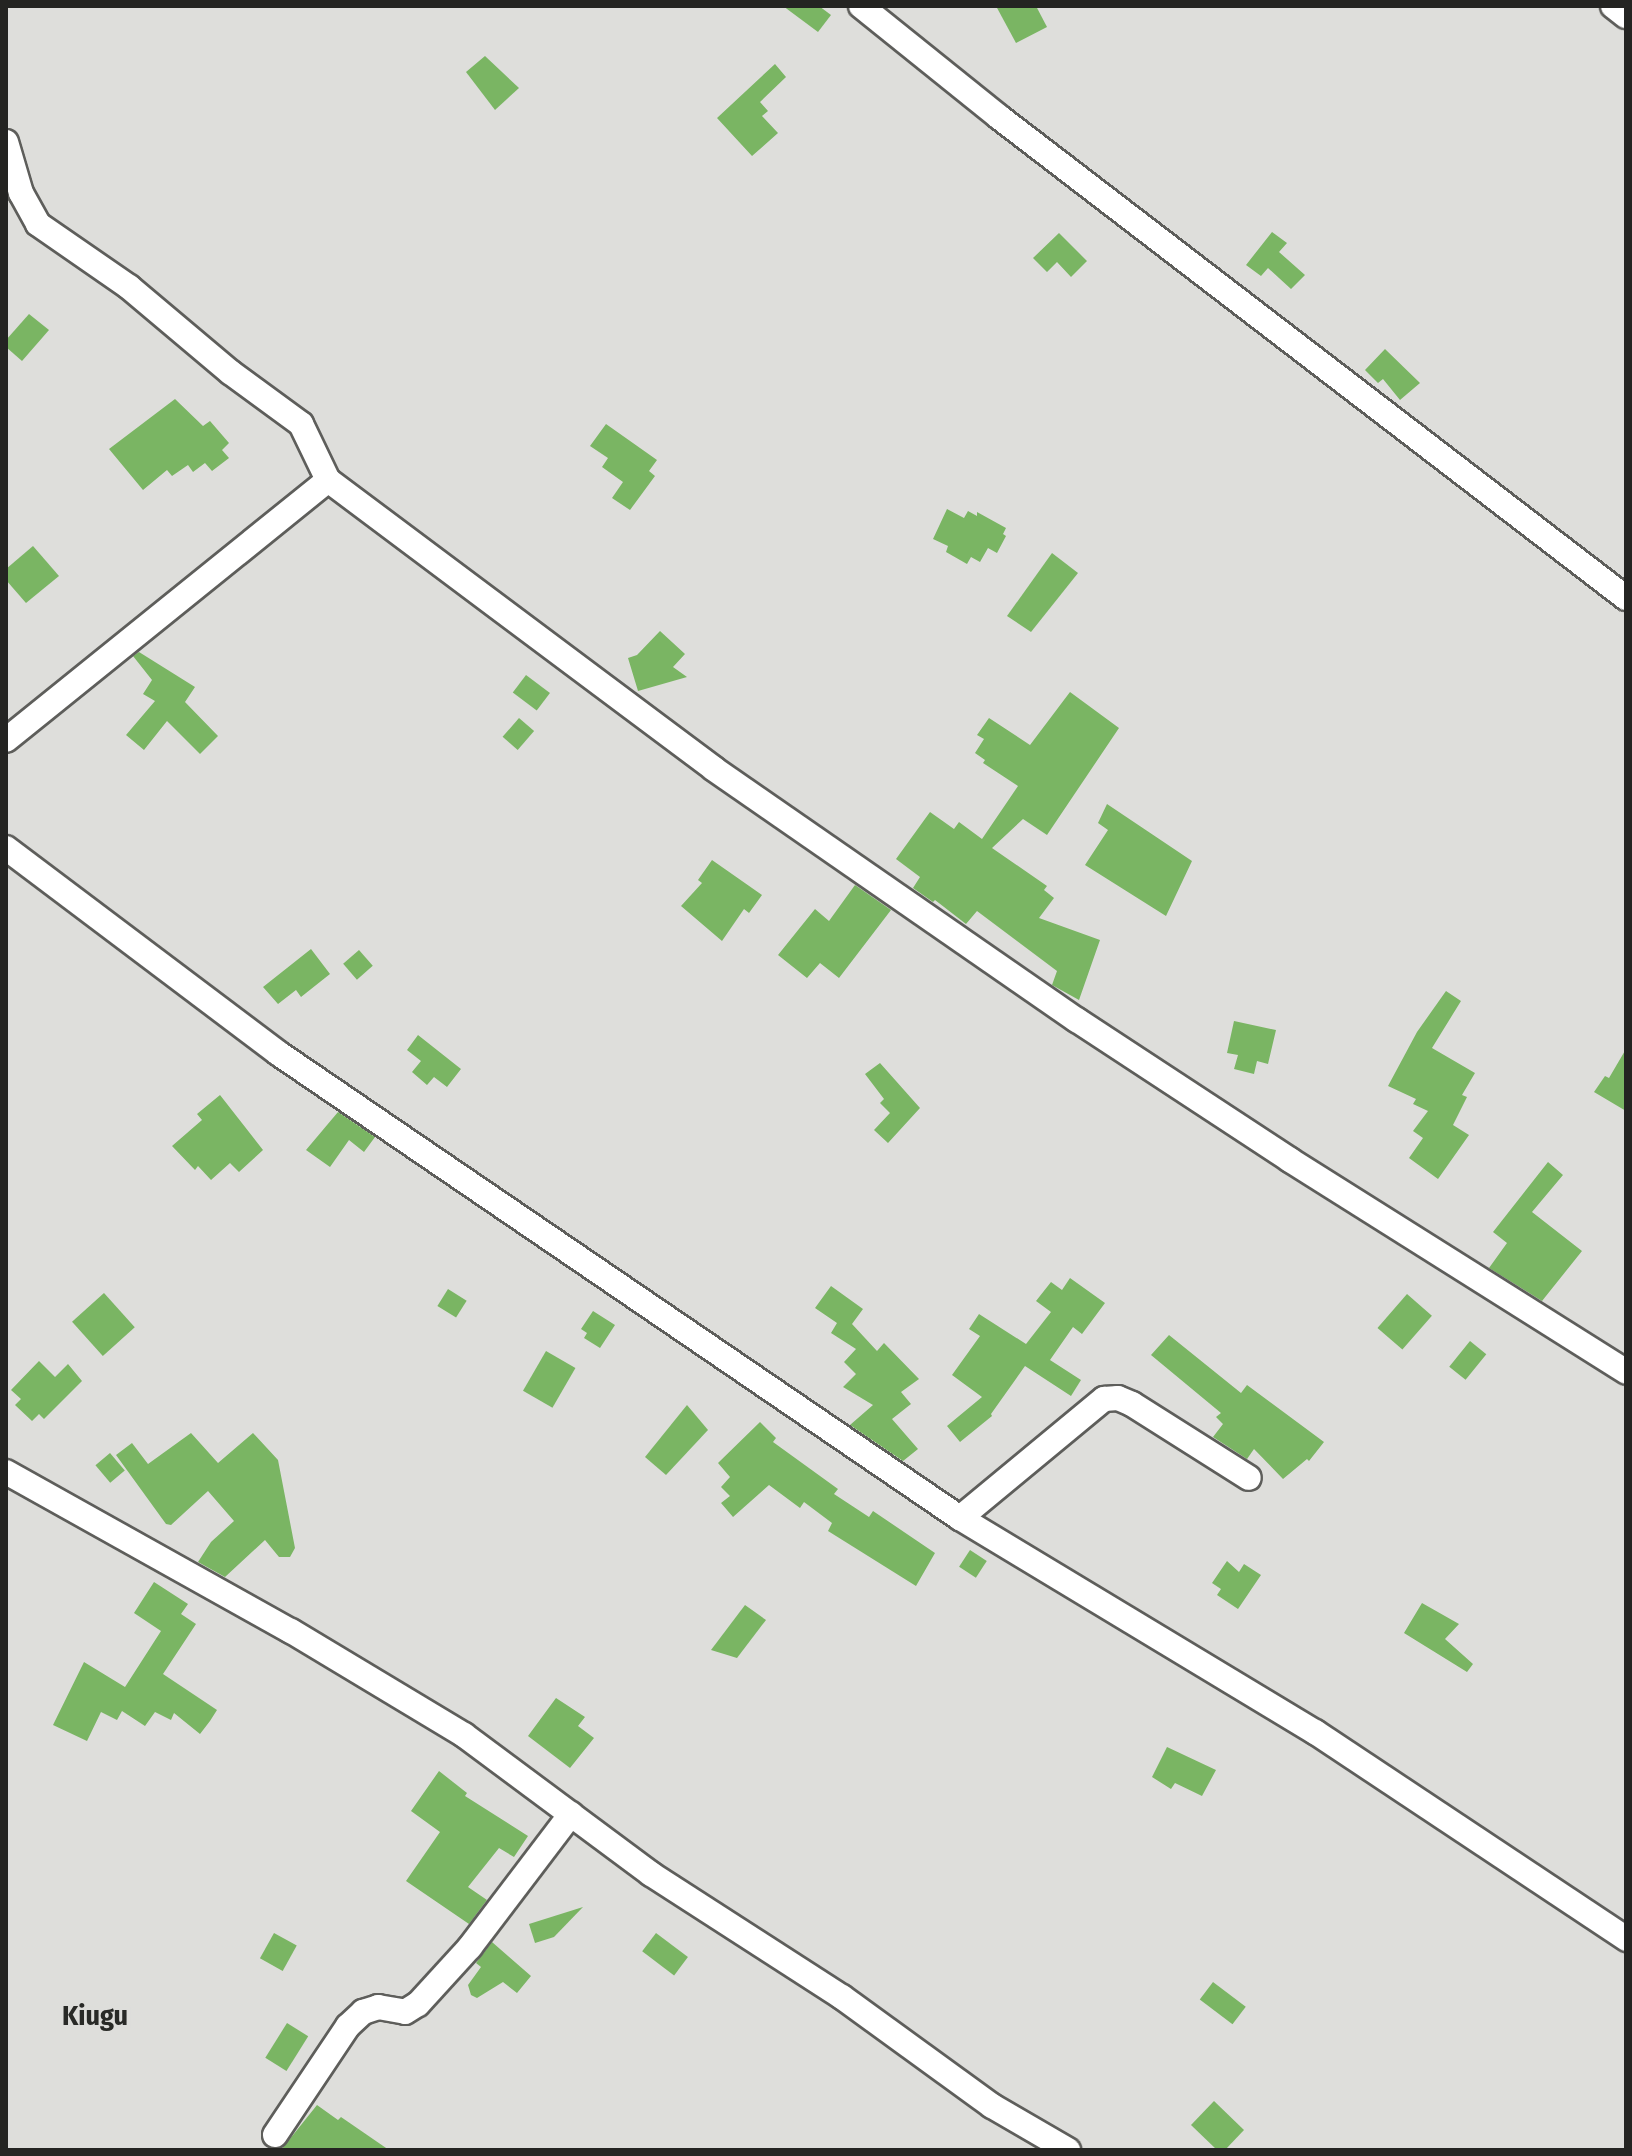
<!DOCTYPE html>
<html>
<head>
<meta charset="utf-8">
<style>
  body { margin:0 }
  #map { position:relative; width:1632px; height:2156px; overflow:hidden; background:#dededb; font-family:"Fira Sans Condensed",sans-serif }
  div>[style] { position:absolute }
  .building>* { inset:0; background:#7ab563; transform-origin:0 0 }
  .roads { filter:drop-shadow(2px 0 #5e5e5b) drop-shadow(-2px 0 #5e5e5b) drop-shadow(0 2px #5e5e5b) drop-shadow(0 -2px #5e5e5b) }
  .minor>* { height:24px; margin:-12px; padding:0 12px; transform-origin:12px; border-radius:12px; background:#fff }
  span { translate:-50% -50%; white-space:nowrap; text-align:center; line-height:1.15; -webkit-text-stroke:7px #dededb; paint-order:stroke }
  .quarter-label { font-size:28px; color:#292a27; font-weight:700 }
  .frame { position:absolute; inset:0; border:8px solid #242422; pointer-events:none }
</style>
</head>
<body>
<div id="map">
  <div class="building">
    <div style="clip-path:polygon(783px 6px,819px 6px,831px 15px,818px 32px)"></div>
    <div style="clip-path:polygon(996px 6px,1036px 6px,1047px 27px,1016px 43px)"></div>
    <div style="clip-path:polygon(485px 56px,519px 88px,495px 110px,466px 72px)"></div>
    <div style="clip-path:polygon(775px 64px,786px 77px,760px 102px,768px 111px,762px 116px,778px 133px,752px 156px,717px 118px)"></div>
    <div style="clip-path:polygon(1272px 232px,1287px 243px,1279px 252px,1305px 275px,1291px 289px,1268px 268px,1261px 276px,1246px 265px)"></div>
    <div style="clip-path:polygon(1059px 233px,1087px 261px,1071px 277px,1057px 262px,1047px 272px,1033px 258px)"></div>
    <div style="clip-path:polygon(29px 314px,49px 330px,22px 361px,6px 347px,6px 340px)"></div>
    <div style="clip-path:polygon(1385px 349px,1420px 383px,1400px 400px,1383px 379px,1378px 383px,1365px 370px)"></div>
    <div style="clip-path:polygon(175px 399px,203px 426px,210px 421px,229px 443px,222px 450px,229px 458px,212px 471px,205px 463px,193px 472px,188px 465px,172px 476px,167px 470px,143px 490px,109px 449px)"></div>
    <div style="clip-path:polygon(606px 424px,657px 460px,649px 471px,655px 476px,630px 510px,612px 498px,623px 482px,602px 467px,608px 458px,590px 446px)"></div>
    <div style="clip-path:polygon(947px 509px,964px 518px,968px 511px,977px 516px,977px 512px,1006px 528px,1003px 534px,1006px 536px,997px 553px,988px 548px,980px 562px,971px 557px,967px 564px,946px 552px,948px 546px,933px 539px)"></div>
    <div style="clip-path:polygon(33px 546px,59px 576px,26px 603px,6px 580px,6px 569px)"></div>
    <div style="clip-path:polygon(1052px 553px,1078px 573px,1031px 632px,1007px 616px)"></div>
    <div style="clip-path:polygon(660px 631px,685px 654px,673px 667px,687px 677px,638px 691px,628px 658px,637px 655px)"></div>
    <div style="clip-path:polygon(139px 652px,195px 687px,185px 702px,218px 736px,200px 754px,167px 721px,144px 750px,126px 735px,155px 701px,143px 694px,152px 680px,133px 656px)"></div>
    <div style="left:526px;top:675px;width:30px;height:22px;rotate:37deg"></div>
    <div style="clip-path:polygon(1070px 692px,1119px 728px,1047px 835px,1023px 819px,992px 848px,1047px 886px,1044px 890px,1054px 898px,1039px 918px,1100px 940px,1079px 1000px,1052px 985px,1057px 971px,977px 911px,966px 924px,935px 900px,933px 902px,913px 888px,920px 877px,896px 859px,930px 812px,954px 829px,959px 822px,982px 839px,1018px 786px,983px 763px,985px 760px,975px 753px,984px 739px,977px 735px,989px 718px,1030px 745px)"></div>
    <div style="left:519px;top:718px;width:20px;height:25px;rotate:41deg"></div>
    <div style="clip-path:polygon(1107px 804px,1192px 861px,1166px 916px,1085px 865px,1108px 830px,1098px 823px)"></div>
    <div style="clip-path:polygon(712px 860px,762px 895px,749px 913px,744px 909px,722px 941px,681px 906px,702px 883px,698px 880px)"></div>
    <div style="clip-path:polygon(855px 885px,891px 910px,839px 978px,820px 963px,807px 978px,778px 955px,815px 909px,829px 921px)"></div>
    <div style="clip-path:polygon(311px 949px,330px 974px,301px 997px,296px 990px,278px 1004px,263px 987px)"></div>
    <div style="left:359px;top:950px;width:21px;height:21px;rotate:49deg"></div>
    <div style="clip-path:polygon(1446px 991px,1461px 1001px,1432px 1048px,1475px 1073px,1462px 1095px,1467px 1097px,1453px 1125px,1469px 1135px,1438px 1179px,1409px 1158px,1423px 1138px,1413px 1131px,1428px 1111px,1413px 1104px,1416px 1099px,1388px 1086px,1417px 1032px)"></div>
    <div style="clip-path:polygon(1234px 1021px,1276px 1030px,1268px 1064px,1257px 1061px,1254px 1074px,1234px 1069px,1238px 1055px,1227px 1053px)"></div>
    <div style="clip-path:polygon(418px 1035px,461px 1069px,447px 1087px,434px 1077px,427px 1085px,412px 1072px,421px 1061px,407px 1050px)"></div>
    <div style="clip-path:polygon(1626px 1049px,1626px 1111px,1594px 1092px,1605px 1076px,1609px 1078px)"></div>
    <div style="clip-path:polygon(880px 1063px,920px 1108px,888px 1143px,874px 1130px,890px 1113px,880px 1103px,884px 1099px,865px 1074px)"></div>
    <div style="clip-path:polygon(220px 1095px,263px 1150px,239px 1172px,230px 1163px,211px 1180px,198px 1166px,195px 1170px,172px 1146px,202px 1120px,197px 1114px)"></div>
    <div style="clip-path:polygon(338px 1112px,375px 1137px,364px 1152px,349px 1140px,330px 1167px,306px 1150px)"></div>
    <div style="clip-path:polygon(1548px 1162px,1563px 1175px,1532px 1212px,1582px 1251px,1542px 1301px,1489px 1268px,1507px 1243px,1493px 1232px)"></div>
    <div style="clip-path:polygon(1070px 1278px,1105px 1303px,1082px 1334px,1073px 1327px,1050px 1360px,1081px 1380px,1071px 1396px,1025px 1366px,991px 1414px,992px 1416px,960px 1442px,947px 1426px,982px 1397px,952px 1375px,980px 1336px,969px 1329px,979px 1314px,1026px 1344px,1051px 1312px,1036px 1301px,1051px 1282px,1062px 1290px)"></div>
    <div style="clip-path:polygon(831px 1286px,863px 1309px,852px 1324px,877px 1351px,884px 1343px,919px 1379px,901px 1392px,911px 1404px,892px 1419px,918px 1449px,903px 1461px,850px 1425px,873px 1405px,843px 1387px,856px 1374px,844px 1362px,856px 1349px,831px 1333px,837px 1323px,815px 1308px)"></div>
    <div style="left:448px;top:1289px;width:22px;height:20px;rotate:32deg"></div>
    <div style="left:104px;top:1293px;width:46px;height:43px;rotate:48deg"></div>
    <div style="left:1407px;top:1294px;width:33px;height:45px;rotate:41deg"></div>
    <div style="clip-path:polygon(593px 1311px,615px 1325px,600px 1348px,584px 1338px,587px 1333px,581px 1329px)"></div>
    <div style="clip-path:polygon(1169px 1335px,1241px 1393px,1247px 1385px,1324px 1442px,1309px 1461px,1307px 1459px,1283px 1479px,1254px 1449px,1247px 1459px,1213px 1437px,1223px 1424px,1216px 1417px,1221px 1413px,1151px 1355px)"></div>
    <div style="left:1470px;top:1341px;width:21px;height:33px;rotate:39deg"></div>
    <div style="left:546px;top:1351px;width:34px;height:46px;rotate:30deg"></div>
    <div style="clip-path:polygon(39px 1361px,55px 1377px,68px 1364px,82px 1381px,44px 1419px,39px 1414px,32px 1421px,15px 1405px,21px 1399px,11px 1390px)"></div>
    <div style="clip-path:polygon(687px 1405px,708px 1430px,666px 1475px,645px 1457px)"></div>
    <div style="clip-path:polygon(760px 1422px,776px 1438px,773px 1442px,838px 1489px,834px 1494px,869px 1517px,873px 1511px,935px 1553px,916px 1586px,828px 1531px,832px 1523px,804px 1502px,800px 1508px,769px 1485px,733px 1517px,721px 1503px,730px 1496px,721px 1487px,730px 1477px,718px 1463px)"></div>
    <div style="clip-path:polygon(191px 1433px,218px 1463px,253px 1433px,278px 1460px,295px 1548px,290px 1557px,279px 1557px,265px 1540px,225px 1577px,198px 1562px,211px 1542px,234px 1521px,208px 1491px,171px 1525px,166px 1524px,116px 1455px,132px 1443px,148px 1464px)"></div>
    <div style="left:110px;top:1453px;width:23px;height:19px;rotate:50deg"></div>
    <div style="left:970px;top:1550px;width:20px;height:20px;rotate:33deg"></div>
    <div style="clip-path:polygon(1227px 1561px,1239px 1572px,1244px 1564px,1261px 1575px,1238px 1609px,1217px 1595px,1221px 1589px,1212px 1583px)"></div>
    <div style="clip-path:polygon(154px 1582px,188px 1604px,181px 1614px,196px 1624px,163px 1674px,217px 1710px,210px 1721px,200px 1734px,174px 1713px,171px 1720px,155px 1712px,145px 1726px,122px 1711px,117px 1720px,101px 1712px,87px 1741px,53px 1725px,84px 1662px,125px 1687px,161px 1631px,134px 1613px)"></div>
    <div style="clip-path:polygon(1422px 1603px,1459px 1624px,1445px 1639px,1473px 1664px,1467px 1672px,1404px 1633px)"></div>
    <div style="clip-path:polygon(745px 1605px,766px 1620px,737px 1658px,711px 1650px)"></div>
    <div style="clip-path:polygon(556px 1698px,585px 1717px,578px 1726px,594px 1738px,570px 1768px,528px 1736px)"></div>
    <div style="clip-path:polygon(1167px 1747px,1216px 1770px,1202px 1796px,1175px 1783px,1171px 1789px,1152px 1777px)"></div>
    <div style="clip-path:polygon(439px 1771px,467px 1793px,465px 1796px,528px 1836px,514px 1857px,499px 1848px,468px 1887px,487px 1900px,469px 1924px,406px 1881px,440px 1832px,411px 1811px)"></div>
    <div style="clip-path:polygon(583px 1907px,554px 1937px,535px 1943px,529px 1924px)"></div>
    <div style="left:274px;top:1933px;width:26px;height:29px;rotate:29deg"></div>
    <div style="left:656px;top:1933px;width:40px;height:23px;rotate:37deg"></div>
    <div style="clip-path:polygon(492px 1942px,531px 1976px,517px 1993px,503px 1982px,477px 1998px,471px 1995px,468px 1985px,481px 1967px,476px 1963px)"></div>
    <div style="left:1213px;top:1982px;width:41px;height:22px;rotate:37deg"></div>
    <div style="left:287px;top:2023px;width:25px;height:41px;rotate:32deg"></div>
    <div style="clip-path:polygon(1214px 2101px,1244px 2130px,1225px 2150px,1217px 2150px,1191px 2125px)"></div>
    <div style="clip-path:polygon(317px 2105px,338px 2120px,341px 2117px,389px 2150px,281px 2150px)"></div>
  </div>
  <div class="roads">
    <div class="minor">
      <div style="left:861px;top:6px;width:177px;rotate:38.8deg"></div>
      <div style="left:999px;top:117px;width:790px;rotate:37.49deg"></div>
      <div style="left:1613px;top:6px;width:16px;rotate:38deg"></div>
      <div style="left:6px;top:142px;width:53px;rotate:73.6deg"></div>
      <div style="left:21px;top:193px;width:35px;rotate:61deg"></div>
      <div style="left:38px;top:224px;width:111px;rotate:34.7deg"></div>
      <div style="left:129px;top:287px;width:132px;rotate:40.1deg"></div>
      <div style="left:230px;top:372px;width:88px;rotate:36.2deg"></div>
      <div style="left:301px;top:424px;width:62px;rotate:64.3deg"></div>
      <div style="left:328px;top:480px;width:482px;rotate:36.8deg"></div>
      <div style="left:714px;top:769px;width:441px;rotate:34.7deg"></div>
      <div style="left:1077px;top:1020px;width:255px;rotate:33.3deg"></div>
      <div style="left:1290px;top:1160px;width:397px;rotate:32.2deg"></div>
      <div style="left:6px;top:740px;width:414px;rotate:-38.9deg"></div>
      <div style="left:6px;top:848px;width:341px;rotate:37deg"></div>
      <div style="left:278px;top:1053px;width:825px;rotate:34.29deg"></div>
      <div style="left:960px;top:1518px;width:415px;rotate:31.1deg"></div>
      <div style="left:1315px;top:1732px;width:374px;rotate:33.6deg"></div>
      <div style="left:6px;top:1472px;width:326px;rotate:29.2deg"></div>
      <div style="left:291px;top:1631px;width:202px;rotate:31deg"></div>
      <div style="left:464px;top:1735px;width:233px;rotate:36.6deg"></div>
      <div style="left:651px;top:1874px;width:227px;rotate:32.8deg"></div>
      <div style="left:842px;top:1997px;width:185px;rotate:36deg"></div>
      <div style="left:992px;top:2106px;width:88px;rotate:30.1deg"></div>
      <div style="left:960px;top:1518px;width:187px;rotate:-39.6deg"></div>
      <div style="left:1104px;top:1399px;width:14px;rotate:-4deg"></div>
      <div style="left:1118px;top:1398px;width:15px;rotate:23deg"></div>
      <div style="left:1132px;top:1404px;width:138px;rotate:32.3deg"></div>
      <div style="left:275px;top:2135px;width:131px;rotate:-56.2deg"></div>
      <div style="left:348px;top:2026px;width:21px;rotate:-43deg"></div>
      <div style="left:363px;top:2012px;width:16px;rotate:-18deg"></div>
      <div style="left:378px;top:2007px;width:27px;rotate:10deg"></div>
      <div style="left:405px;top:2012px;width:15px;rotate:-32deg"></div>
      <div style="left:418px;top:2004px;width:77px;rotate:-47.6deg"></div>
      <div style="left:470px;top:1947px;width:167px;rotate:-52.8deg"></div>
    </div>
  </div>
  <div class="quarter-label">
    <span style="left:95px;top:2016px">Kiugu</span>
  </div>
  <div class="frame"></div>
</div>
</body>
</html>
